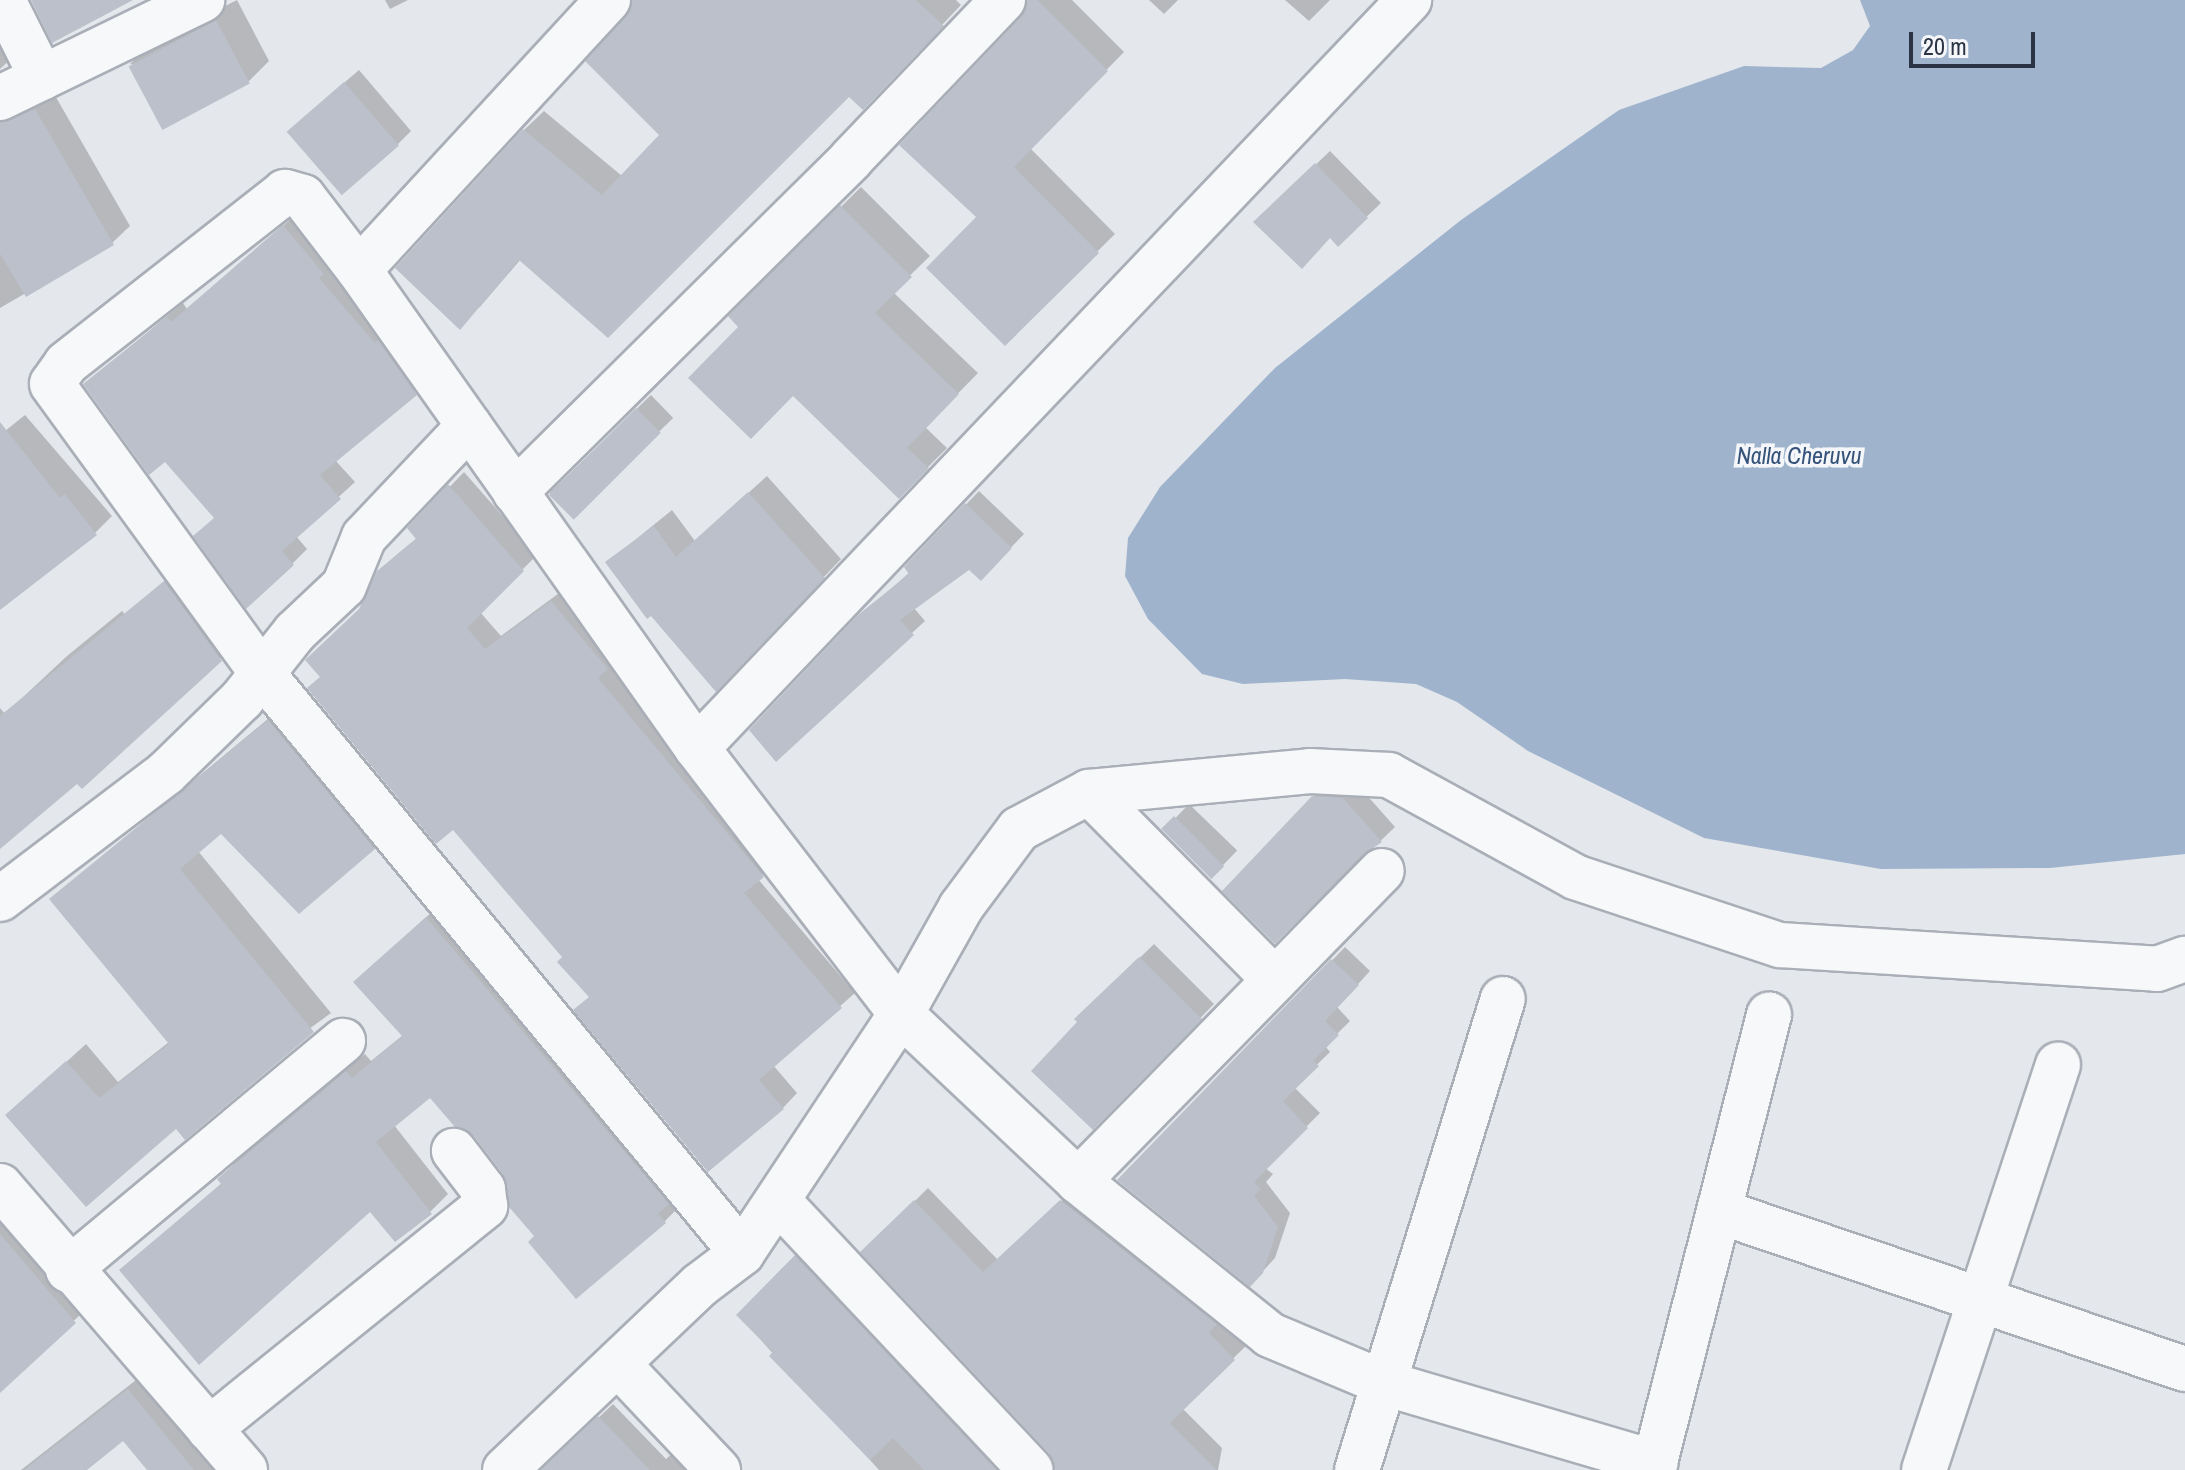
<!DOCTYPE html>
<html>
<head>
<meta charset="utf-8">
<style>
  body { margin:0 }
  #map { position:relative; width:2185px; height:1470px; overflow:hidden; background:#e4e7ec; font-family:"Archivo Narrow",sans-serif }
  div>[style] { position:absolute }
  .water>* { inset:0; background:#9fb4cc }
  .shadow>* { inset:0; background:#0003; transform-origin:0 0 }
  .building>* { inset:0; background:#bbc0ca; transform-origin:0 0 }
  .roads { filter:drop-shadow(2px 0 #a9aeb7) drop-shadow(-2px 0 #a9aeb7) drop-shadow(0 2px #a9aeb7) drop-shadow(0 -2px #a9aeb7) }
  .minor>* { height:44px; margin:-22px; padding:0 22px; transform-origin:22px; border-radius:22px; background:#f7f8fa }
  span { translate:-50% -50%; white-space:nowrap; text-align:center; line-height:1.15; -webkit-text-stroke:7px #f4f6f9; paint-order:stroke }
  .water-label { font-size:24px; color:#34527a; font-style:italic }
  .scale { position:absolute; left:1909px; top:32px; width:126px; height:36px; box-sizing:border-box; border:4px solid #2b3445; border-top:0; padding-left:10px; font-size:24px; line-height:28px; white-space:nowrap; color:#2b3445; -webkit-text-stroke:6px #f4f6f9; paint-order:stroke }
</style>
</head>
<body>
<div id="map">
  <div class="water">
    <div style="clip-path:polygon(1860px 0,2185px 0,2185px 854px,2050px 868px,1881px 869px,1704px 838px,1528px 751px,1457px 702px,1416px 684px,1345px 679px,1243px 684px,1202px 674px,1148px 619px,1125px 576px,1128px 538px,1160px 487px,1275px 368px,1461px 220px,1619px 110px,1744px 66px,1821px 68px,1853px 50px,1870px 26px)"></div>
  </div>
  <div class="shadow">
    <div style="clip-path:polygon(237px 0,269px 61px,248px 82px,130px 64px,150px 44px)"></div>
    <div style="clip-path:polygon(385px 0,408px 0,390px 9px)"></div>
    <div style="clip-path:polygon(634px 0,956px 0,961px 5px,882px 88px,849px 94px,521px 259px,479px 308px,524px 130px,544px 111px,622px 176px,662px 135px,628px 18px)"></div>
    <div style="clip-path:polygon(1029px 0,1072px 0,1124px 52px,1030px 148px,1115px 234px,1005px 343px,979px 217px)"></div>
    <div style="clip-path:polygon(1149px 0,1178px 0,1164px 14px)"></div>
    <div style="clip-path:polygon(1285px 0,1330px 0,1309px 21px)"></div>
    <div style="clip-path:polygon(0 8px,24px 47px,0 69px)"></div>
    <div style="clip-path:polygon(359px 70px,411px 131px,397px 145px,303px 118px)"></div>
    <div style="clip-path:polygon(53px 92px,130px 226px,112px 243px,0 308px,0 95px)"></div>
    <div style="clip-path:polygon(1330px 151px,1381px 203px,1338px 244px,1331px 236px,1256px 222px)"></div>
    <div style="clip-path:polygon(861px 187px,930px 256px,893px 292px,978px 373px,925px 427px,947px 448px,899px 496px,731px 316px)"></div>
    <div style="clip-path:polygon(299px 212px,430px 378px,335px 460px,355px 482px,296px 536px,307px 549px,292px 564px,216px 517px,165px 459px,85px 384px,183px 303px,187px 309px)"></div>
    <div style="left:651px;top:395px;width:32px;height:141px;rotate:46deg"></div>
    <div style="clip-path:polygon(25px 415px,112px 516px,95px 533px,0 587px,0 435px)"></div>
    <div style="clip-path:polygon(464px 472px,537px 555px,480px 612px,501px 636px,566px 588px,777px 861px,758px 879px,855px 993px,773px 1065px,797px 1093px,783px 1108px,590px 996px,565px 957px,322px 676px,394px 557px,418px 537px,410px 528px)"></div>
    <div style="clip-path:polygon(767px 476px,841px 559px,733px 672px,608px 562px,672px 510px,695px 541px)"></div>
    <div style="clip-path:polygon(979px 491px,1024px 534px,981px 578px,969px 567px,914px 608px,925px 621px,912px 633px,860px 616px,910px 572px,906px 567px)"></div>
    <div style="clip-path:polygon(181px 566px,237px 644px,0 847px,0 708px,5px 714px,67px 656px,122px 611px,127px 617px)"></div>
    <div style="clip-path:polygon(287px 703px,392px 829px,374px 848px,221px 832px,198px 851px,331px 1013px,176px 1126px,8px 1115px,86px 1044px,118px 1082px,169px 1042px,51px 899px)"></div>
    <div style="clip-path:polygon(1328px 783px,1357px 784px,1395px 827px,1275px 942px,1313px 798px)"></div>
    <div style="left:1189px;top:804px;width:67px;height:35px;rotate:44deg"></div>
    <div style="clip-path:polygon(445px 900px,682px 1204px,664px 1222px,536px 1236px,505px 1173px,475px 1134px,430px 1095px,394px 1125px,448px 1194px,430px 1212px,371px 1209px,121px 1270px,222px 1183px,219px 1179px,237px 1161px,365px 1054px,371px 1061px,403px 1035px,355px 982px)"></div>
    <div style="clip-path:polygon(1154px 944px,1214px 1004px,1093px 1128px,1077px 1019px)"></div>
    <div style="clip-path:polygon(1345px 947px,1370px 971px,1337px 1007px,1350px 1021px,1325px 1046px,1330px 1052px,1294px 1087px,1320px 1113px,1265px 1168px,1273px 1174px,1266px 1182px,1290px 1213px,1275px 1258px,1263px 1271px,1120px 1180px)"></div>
    <div style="clip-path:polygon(928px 1188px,998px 1260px,1075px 1188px,1247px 1345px,1182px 1408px,1222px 1448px,1218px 1470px,1055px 1470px,1052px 1453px,863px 1252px)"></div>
    <div style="clip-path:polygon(23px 1203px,102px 1294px,0 1391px,0 1222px)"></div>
    <div style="clip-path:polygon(809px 1243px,1027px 1470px,879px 1470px,738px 1315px)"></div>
    <div style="clip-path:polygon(150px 1369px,226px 1470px,150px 1470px,123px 1439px,84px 1470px,21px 1470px)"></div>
    <div style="clip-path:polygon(613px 1404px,666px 1459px,676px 1450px,696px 1470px,543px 1470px)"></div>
  </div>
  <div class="building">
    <div style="clip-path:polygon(31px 0,133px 0,52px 43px)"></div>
    <div style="clip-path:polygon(632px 0,916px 0,944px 26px,863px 110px,849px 97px,608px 338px,519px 260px,460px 330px,395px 268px,523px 129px,602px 195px,659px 135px,585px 61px,626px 17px)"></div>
    <div style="clip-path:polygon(1027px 0,1037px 0,1108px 71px,1014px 167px,1099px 253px,1005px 346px,926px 268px,976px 217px,899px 145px,1021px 17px)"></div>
    <div style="left:216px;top:20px;width:72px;height:99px;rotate:62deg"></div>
    <div style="left:344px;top:82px;width:84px;height:76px;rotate:49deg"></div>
    <div style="clip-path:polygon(35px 109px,114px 245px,26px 297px,0 254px,0 123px)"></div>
    <div style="clip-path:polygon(1315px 163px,1368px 218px,1338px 247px,1330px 238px,1302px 269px,1253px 222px)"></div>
    <div style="clip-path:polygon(840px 205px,912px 277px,875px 313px,959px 394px,907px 448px,929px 468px,899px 499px,793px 396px,751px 439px,688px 378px,738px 327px,728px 316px)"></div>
    <div style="clip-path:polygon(283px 225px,324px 274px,319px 278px,375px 343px,378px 340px,417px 395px,320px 475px,341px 499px,282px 551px,294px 565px,246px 609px,193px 536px,214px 518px,165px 462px,149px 475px,83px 384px,167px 317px,171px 322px)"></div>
    <div style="left:636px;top:408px;width:35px;height:123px;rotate:45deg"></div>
    <div style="clip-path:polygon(0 422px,60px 498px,65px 494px,97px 535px,0 610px)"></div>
    <div style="clip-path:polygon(448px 484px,524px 571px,467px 628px,485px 649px,551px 601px,608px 669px,598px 678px,764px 877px,744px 893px,842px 1008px,759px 1080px,784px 1109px,708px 1172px,573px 1010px,589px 997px,557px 962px,562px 957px,453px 830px,436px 844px,307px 688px,320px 677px,305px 660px,359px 609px,377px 571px,416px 539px,407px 528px)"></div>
    <div style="clip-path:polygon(748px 492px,825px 578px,716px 692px,651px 616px,647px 619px,605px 562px,654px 526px,676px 557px)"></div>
    <div style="clip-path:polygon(965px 503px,1012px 548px,981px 581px,969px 570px,900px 620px,914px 635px,776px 762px,749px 730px,858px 615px,909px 574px,904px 567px)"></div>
    <div style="clip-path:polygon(164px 581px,222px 661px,82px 789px,77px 784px,0 849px,0 716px)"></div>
    <div style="clip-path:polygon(268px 720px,375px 849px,299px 914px,221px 834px,180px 869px,314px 1032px,185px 1140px,176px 1129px,86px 1207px,5px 1115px,66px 1061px,99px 1098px,169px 1044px,49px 899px)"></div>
    <div style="clip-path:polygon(1312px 796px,1343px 798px,1382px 842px,1364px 854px,1275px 944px,1222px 891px)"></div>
    <div style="left:1174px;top:816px;width:71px;height:18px;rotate:45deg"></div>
    <div style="clip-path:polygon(426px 917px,669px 1204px,658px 1214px,666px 1223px,576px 1299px,528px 1242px,534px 1236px,509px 1207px,503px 1174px,474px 1136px,455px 1127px,430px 1098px,376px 1142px,432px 1214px,395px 1242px,370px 1212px,199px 1365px,119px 1270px,221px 1184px,217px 1179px,346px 1071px,352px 1078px,402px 1036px,353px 982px)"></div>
    <div style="clip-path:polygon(1139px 957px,1202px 1019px,1093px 1130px,1031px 1071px,1077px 1022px,1074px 1019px)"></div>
    <div style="clip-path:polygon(1331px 959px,1359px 985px,1325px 1021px,1339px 1035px,1313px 1061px,1319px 1066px,1283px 1101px,1308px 1128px,1254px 1182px,1261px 1189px,1254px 1196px,1278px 1227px,1263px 1273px,1250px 1287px,1117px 1180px)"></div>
    <div style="clip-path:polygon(914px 1200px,983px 1272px,1060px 1200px,1217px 1324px,1209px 1333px,1235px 1360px,1170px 1423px,1217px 1470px,1055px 1470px,1049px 1453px,860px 1252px)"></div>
    <div style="clip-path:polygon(0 1234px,76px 1323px,0 1393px)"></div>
    <div style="clip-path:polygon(795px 1255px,997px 1470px,924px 1470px,893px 1438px,870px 1460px,769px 1356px,773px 1352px,736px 1315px)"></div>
    <div style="clip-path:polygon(128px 1389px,194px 1470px,147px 1470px,123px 1441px,87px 1470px,24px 1470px)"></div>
    <div style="clip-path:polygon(598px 1416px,650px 1470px,541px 1470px)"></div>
  </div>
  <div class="roads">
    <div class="minor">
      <div style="left:3px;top:0;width:87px;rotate:63.4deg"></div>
      <div style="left:608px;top:0;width:367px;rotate:132.7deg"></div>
      <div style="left:359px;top:270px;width:585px;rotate:54.74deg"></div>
      <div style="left:697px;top:748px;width:335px;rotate:52.5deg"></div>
      <div style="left:901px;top:1014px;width:243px;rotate:43.3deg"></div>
      <div style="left:1078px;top:1181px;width:434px;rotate:-45.6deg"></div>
      <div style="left:0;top:98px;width:225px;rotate:-25.9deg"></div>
      <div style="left:359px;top:270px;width:92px;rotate:-127.5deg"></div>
      <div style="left:303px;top:197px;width:19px;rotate:-164deg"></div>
      <div style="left:285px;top:192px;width:278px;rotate:141.9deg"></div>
      <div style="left:66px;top:364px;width:24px;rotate:125deg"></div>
      <div style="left:52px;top:384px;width:356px;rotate:54deg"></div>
      <div style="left:261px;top:672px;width:754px;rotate:50.38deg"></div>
      <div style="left:515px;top:492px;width:473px;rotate:-44.7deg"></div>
      <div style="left:851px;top:159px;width:220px;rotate:-46.3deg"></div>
      <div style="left:697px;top:748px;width:1033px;rotate:-46.41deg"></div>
      <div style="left:1089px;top:792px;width:264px;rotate:45.3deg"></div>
      <div style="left:0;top:899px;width:208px;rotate:-37.2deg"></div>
      <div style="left:166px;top:773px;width:106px;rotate:-44.2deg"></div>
      <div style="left:242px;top:699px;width:85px;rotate:-51.7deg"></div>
      <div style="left:295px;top:632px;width:67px;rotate:-43.2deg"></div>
      <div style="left:344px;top:586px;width:53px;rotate:-67.8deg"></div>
      <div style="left:364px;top:537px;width:153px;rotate:-46.6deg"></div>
      <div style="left:1078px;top:1181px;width:246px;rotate:38.7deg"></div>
      <div style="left:1270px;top:1335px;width:124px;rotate:22.8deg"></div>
      <div style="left:1384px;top:1383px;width:283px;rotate:16.4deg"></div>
      <div style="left:0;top:1186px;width:375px;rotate:49.2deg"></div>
      <div style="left:780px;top:1203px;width:366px;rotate:46.8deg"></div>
      <div style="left:1721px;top:1212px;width:490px;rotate:18.7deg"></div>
      <div style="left:68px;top:1270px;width:358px;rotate:-39.8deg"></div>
      <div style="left:618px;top:1364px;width:146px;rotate:46.7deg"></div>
      <div style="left:209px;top:1429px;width:355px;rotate:-38.9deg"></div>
      <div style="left:485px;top:1206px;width:17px;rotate:-97deg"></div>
      <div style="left:483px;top:1189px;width:48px;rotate:-127.3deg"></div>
      <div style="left:505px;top:1470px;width:269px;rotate:-43.5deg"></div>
      <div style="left:700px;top:1285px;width:53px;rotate:-37.3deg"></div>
      <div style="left:742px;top:1253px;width:287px;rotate:-56.4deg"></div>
      <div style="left:901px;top:1014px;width:123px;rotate:-60.7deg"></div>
      <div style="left:961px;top:907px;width:97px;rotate:-53.4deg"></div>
      <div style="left:1019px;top:829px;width:79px;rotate:-27.9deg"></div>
      <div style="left:1089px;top:792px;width:222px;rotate:-5.4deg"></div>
      <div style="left:1310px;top:771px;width:79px;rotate:2.9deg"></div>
      <div style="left:1389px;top:775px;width:212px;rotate:28.7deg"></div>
      <div style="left:1575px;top:877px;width:216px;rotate:18.4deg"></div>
      <div style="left:1780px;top:945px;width:378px;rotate:3.6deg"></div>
      <div style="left:2157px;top:969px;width:30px;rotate:-20deg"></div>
      <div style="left:1357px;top:1470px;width:493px;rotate:-72.8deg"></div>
      <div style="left:1653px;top:1470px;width:470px;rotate:-75.7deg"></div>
      <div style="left:1924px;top:1470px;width:427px;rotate:-71.7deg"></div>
    </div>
  </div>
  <div class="water-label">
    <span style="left:1799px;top:456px">Nalla Cheruvu</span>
  </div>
  <div class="scale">20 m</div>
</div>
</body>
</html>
